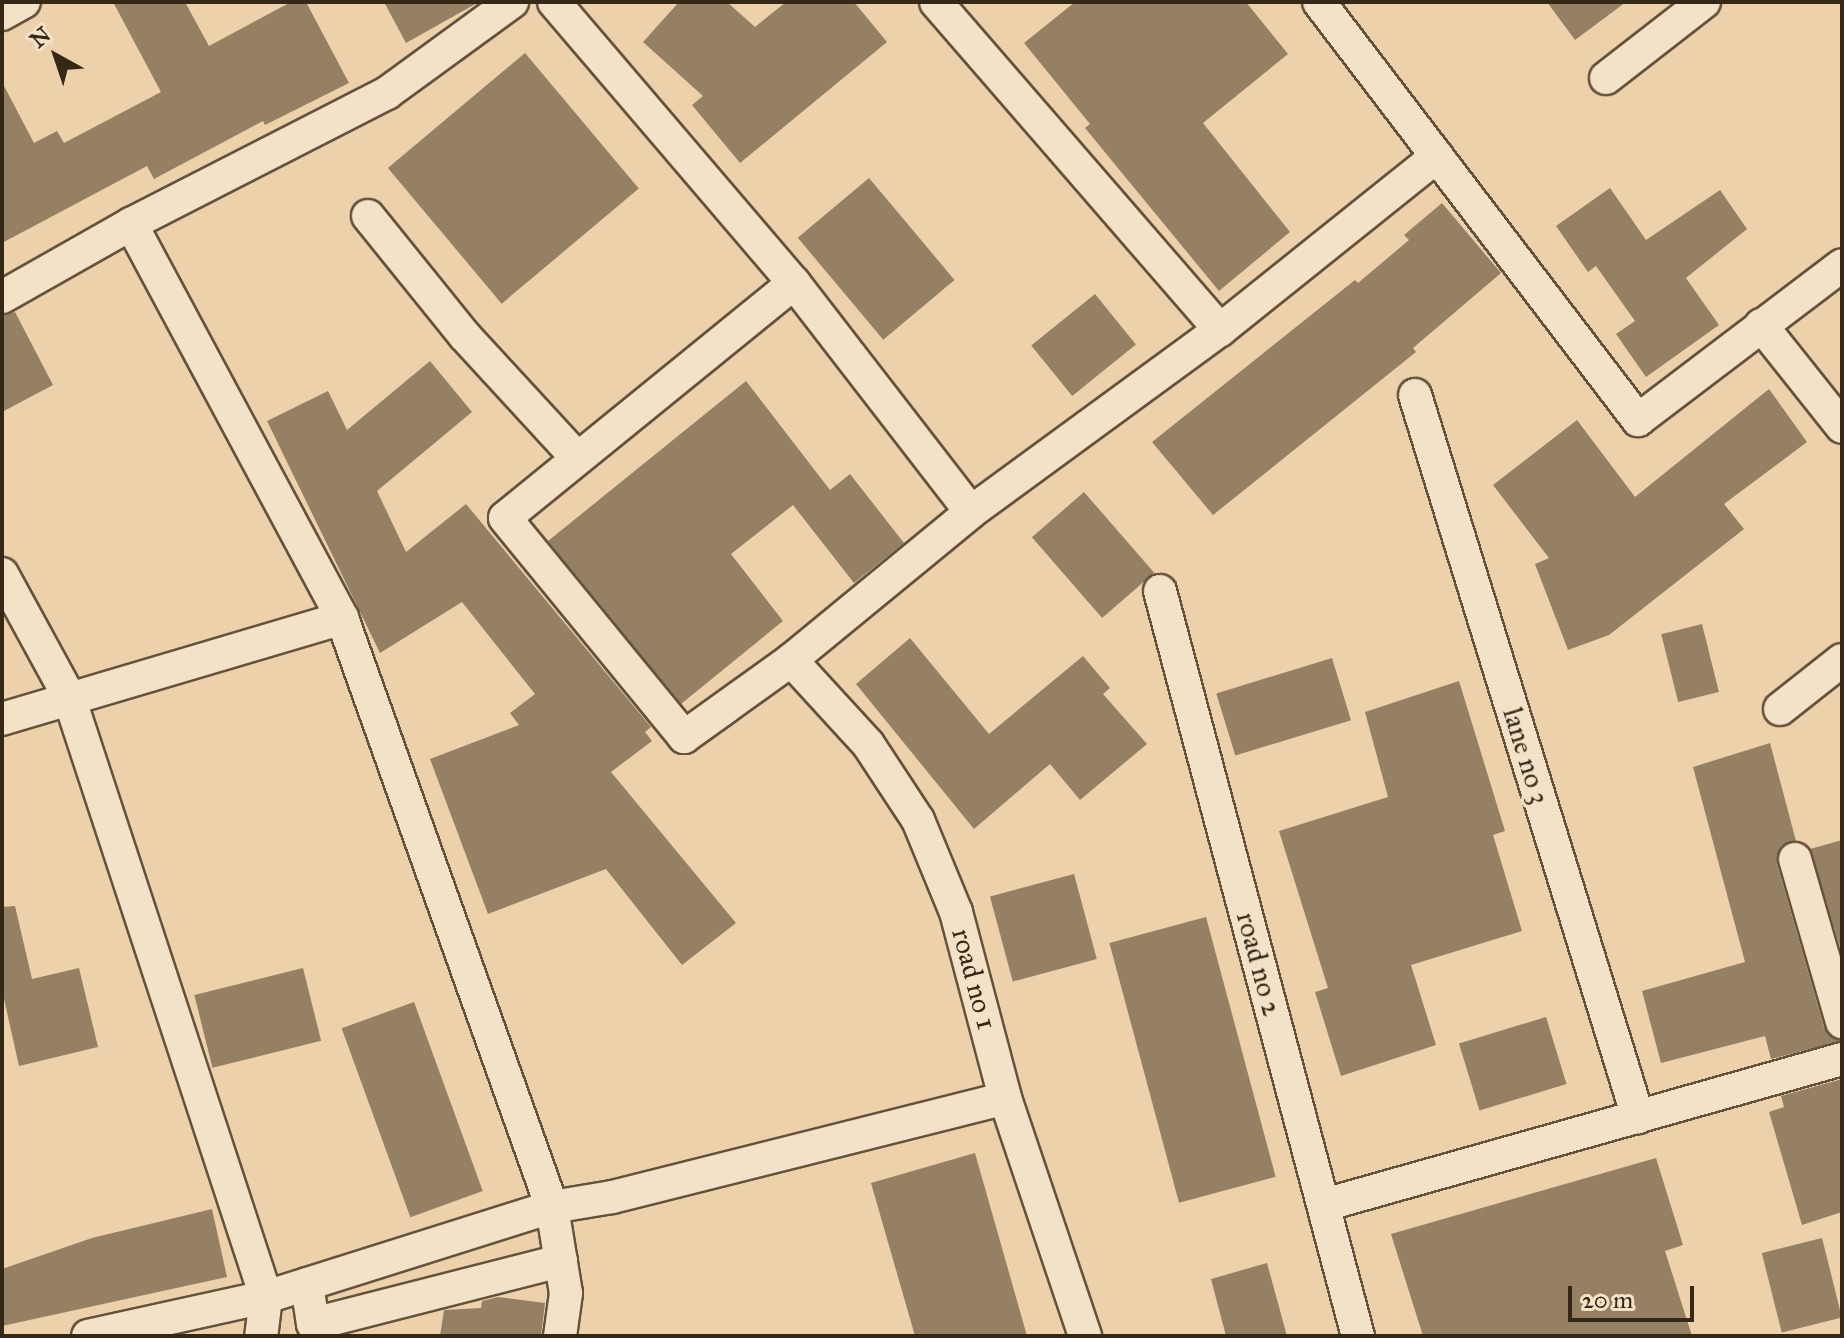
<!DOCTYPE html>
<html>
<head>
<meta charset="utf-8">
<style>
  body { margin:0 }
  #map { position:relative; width:1844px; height:1338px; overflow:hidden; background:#ecd1ab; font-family:"IM FELL Great Primer",serif }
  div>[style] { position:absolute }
  .building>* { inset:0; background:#958064; transform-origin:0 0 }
  .roads { filter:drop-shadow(2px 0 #64523c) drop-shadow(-2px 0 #64523c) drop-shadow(0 2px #64523c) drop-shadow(0 -2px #64523c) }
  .street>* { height:32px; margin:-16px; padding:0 16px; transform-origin:16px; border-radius:16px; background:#f3e1c8 }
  span { translate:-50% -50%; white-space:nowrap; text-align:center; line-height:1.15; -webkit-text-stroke:7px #f3e1c8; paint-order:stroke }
  .street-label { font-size:28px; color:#362817 }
  .frame { position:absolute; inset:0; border:4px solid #362817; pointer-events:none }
  .north { position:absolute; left:16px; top:16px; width:80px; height:80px; -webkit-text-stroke:6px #f3e1c8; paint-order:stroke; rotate:320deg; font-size:22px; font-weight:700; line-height:32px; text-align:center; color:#362817 }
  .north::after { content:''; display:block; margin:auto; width:28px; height:36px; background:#362817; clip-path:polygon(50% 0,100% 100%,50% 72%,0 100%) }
  .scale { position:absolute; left:1568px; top:1286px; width:126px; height:36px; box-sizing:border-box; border:4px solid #362817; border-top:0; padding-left:10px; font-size:24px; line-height:28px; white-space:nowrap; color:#362817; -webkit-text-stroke:6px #f3e1c8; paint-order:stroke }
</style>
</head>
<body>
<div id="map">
  <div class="building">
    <div style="clip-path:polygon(113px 2px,185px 2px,209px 46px,291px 2px,306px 2px,349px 83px,265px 125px,263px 121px,154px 179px,147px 166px,2px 243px,2px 82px,34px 143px,57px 131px,64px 143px,161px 92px)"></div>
    <div style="clip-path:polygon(384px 2px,479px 2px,406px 43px)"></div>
    <div style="clip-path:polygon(679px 2px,727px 2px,755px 27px,786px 2px,854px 2px,887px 42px,740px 163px,692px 105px,703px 96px,643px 42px)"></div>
    <div style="clip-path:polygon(1075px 2px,1246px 2px,1288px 54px,1203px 123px,1290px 232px,1219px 291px,1085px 128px,1090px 124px,1024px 43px)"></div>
    <div style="clip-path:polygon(1547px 2px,1626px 2px,1575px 40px)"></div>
    <div style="left:525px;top:53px;width:177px;height:179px;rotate:50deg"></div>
    <div style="left:869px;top:178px;width:133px;height:93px;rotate:50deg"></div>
    <div style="clip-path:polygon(1610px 188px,1646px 240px,1720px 190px,1747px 229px,1686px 278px,1719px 325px,1646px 377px,1616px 334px,1635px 321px,1596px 266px,1588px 272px,1556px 226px)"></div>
    <div style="clip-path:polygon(1442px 203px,1501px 273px,1413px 348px,1416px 352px,1213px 515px,1152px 442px,1355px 280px,1358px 283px,1409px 240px,1404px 235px)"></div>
    <div style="left:1095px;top:294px;width:65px;height:82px;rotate:51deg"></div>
    <div style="clip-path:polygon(15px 312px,53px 385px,2px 412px,2px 316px)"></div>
    <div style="clip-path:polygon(430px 361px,472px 412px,377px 491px,406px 552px,466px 504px,651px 727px,645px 732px,652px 741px,611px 772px,736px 923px,682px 965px,606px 869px,488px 914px,430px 759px,519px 725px,510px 713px,535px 694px,462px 602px,380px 653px,267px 421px,328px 391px,347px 430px)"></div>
    <div style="clip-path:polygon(746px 381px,830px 490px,850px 474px,904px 543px,854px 583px,793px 505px,731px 554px,783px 621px,681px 704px,548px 541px)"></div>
    <div style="clip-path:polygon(1769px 389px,1807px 442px,1724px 504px,1744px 529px,1609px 635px,1568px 650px,1535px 564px,1549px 558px,1493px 485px,1577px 420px,1635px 497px)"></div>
    <div style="left:1084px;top:492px;width:107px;height:69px;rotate:49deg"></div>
    <div style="left:1702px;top:624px;width:70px;height:42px;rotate:76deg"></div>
    <div style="clip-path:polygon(910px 638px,989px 734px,1083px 656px,1110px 688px,1103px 694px,1147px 744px,1080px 800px,1050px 764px,974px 829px,856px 684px)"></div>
    <div style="left:1332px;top:658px;width:65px;height:121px;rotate:73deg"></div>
    <div style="clip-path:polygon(1459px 681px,1505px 831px,1493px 835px,1522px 931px,1411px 965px,1436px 1045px,1341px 1076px,1315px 992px,1328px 988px,1279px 831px,1388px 797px,1365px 712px)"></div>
    <div style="clip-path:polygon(1770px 743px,1796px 841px,1781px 846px,1777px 864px,1824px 1027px,1842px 1041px,1771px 1059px,1765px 1036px,1661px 1063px,1642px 991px,1745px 962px,1693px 767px)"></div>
    <div style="clip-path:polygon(1842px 840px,1842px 953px,1810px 849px)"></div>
    <div style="left:1074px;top:874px;width:88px;height:87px;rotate:75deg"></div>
    <div style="clip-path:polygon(15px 906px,32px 979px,79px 968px,98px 1047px,19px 1066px,2px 990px,2px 907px)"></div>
    <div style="left:1206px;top:917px;width:269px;height:100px;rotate:75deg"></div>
    <div style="left:303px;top:968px;width:75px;height:112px;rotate:76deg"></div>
    <div style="left:414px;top:1002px;width:201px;height:77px;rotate:70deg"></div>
    <div style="left:1546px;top:1017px;width:70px;height:91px;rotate:73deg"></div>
    <div style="clip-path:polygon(1842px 1079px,1842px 1212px,1802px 1225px,1769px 1112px,1784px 1107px,1781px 1096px)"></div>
    <div style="clip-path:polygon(975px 1153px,1027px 1336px,915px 1336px,871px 1183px)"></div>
    <div style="clip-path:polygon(1656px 1158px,1683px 1245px,1665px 1251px,1692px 1336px,1423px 1336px,1391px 1234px)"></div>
    <div style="clip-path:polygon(212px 1209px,227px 1277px,2px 1326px,2px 1269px,92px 1238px)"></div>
    <div style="left:1822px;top:1238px;width:82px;height:62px;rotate:76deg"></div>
    <div style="clip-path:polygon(1267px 1263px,1287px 1336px,1226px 1336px,1211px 1279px)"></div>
    <div style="clip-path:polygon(498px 1297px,545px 1303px,541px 1336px,440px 1336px,444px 1310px,481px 1308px,482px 1301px)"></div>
  </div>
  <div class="roads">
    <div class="street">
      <div style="left:554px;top:2px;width:370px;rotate:49.5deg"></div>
      <div style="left:794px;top:283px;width:289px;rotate:52.3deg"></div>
      <div style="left:936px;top:2px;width:434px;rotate:49.1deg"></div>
      <div style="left:1319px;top:2px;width:526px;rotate:52.65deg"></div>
      <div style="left:1638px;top:420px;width:256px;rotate:-37.2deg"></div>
      <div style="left:2px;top:14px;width:25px;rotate:-29deg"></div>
      <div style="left:1606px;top:78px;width:124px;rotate:-37.8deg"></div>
      <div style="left:368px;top:216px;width:153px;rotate:51.1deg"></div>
      <div style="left:464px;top:335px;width:167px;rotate:47.4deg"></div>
      <div style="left:131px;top:224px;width:447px;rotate:61.8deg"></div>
      <div style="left:342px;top:618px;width:625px;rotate:70.38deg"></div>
      <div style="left:552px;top:1207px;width:87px;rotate:80.8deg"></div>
      <div style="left:566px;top:1293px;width:43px;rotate:97.9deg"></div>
      <div style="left:794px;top:283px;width:372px;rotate:140.9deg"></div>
      <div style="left:505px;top:518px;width:283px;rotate:50.7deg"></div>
      <div style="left:684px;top:737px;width:132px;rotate:-35.7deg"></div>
      <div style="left:791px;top:660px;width:233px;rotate:-39.4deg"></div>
      <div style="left:971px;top:512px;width:308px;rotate:-36.2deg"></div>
      <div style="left:1220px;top:330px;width:278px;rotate:-38.7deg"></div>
      <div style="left:2px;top:297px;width:148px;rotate:-29.5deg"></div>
      <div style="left:131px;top:224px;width:288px;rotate:-27.1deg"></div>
      <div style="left:387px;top:93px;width:155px;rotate:-36.1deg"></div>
      <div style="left:1761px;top:325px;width:130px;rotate:51.5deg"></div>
      <div style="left:1415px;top:395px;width:756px;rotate:72.84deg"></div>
      <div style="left:2px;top:574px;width:140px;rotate:61.4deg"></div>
      <div style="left:69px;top:697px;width:632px;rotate:71.82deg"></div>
      <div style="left:266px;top:1297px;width:39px;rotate:97deg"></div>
      <div style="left:1160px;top:591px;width:771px;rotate:75.12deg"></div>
      <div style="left:791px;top:660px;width:114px;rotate:47.5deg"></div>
      <div style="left:868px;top:744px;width:91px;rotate:56.7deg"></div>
      <div style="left:918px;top:820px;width:100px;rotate:67.6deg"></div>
      <div style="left:956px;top:912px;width:192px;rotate:75.2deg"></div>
      <div style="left:1005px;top:1098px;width:251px;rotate:71.4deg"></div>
      <div style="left:1780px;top:709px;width:79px;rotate:-38.3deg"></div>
      <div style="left:2px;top:719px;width:355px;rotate:-16.5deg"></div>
      <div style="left:1795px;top:859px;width:170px;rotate:73.9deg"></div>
      <div style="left:1324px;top:1205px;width:538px;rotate:-15.74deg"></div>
      <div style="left:307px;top:1284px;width:40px;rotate:81.5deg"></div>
      <div style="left:313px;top:1324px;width:256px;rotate:-14.3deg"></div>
      <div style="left:88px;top:1336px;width:182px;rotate:-12.4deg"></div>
      <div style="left:266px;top:1297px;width:300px;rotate:-17.5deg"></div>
      <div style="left:552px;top:1207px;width:61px;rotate:-9.5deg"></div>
      <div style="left:612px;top:1197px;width:405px;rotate:-14.1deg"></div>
    </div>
  </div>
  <div class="street-label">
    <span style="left:1526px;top:756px;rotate:73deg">lane no 3</span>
    <span style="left:1259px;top:964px;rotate:75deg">road no 2</span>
    <span style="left:974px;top:979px;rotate:75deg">road no 1</span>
  </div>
  <div class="frame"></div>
  <div class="north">N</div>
  <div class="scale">20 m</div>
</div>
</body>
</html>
